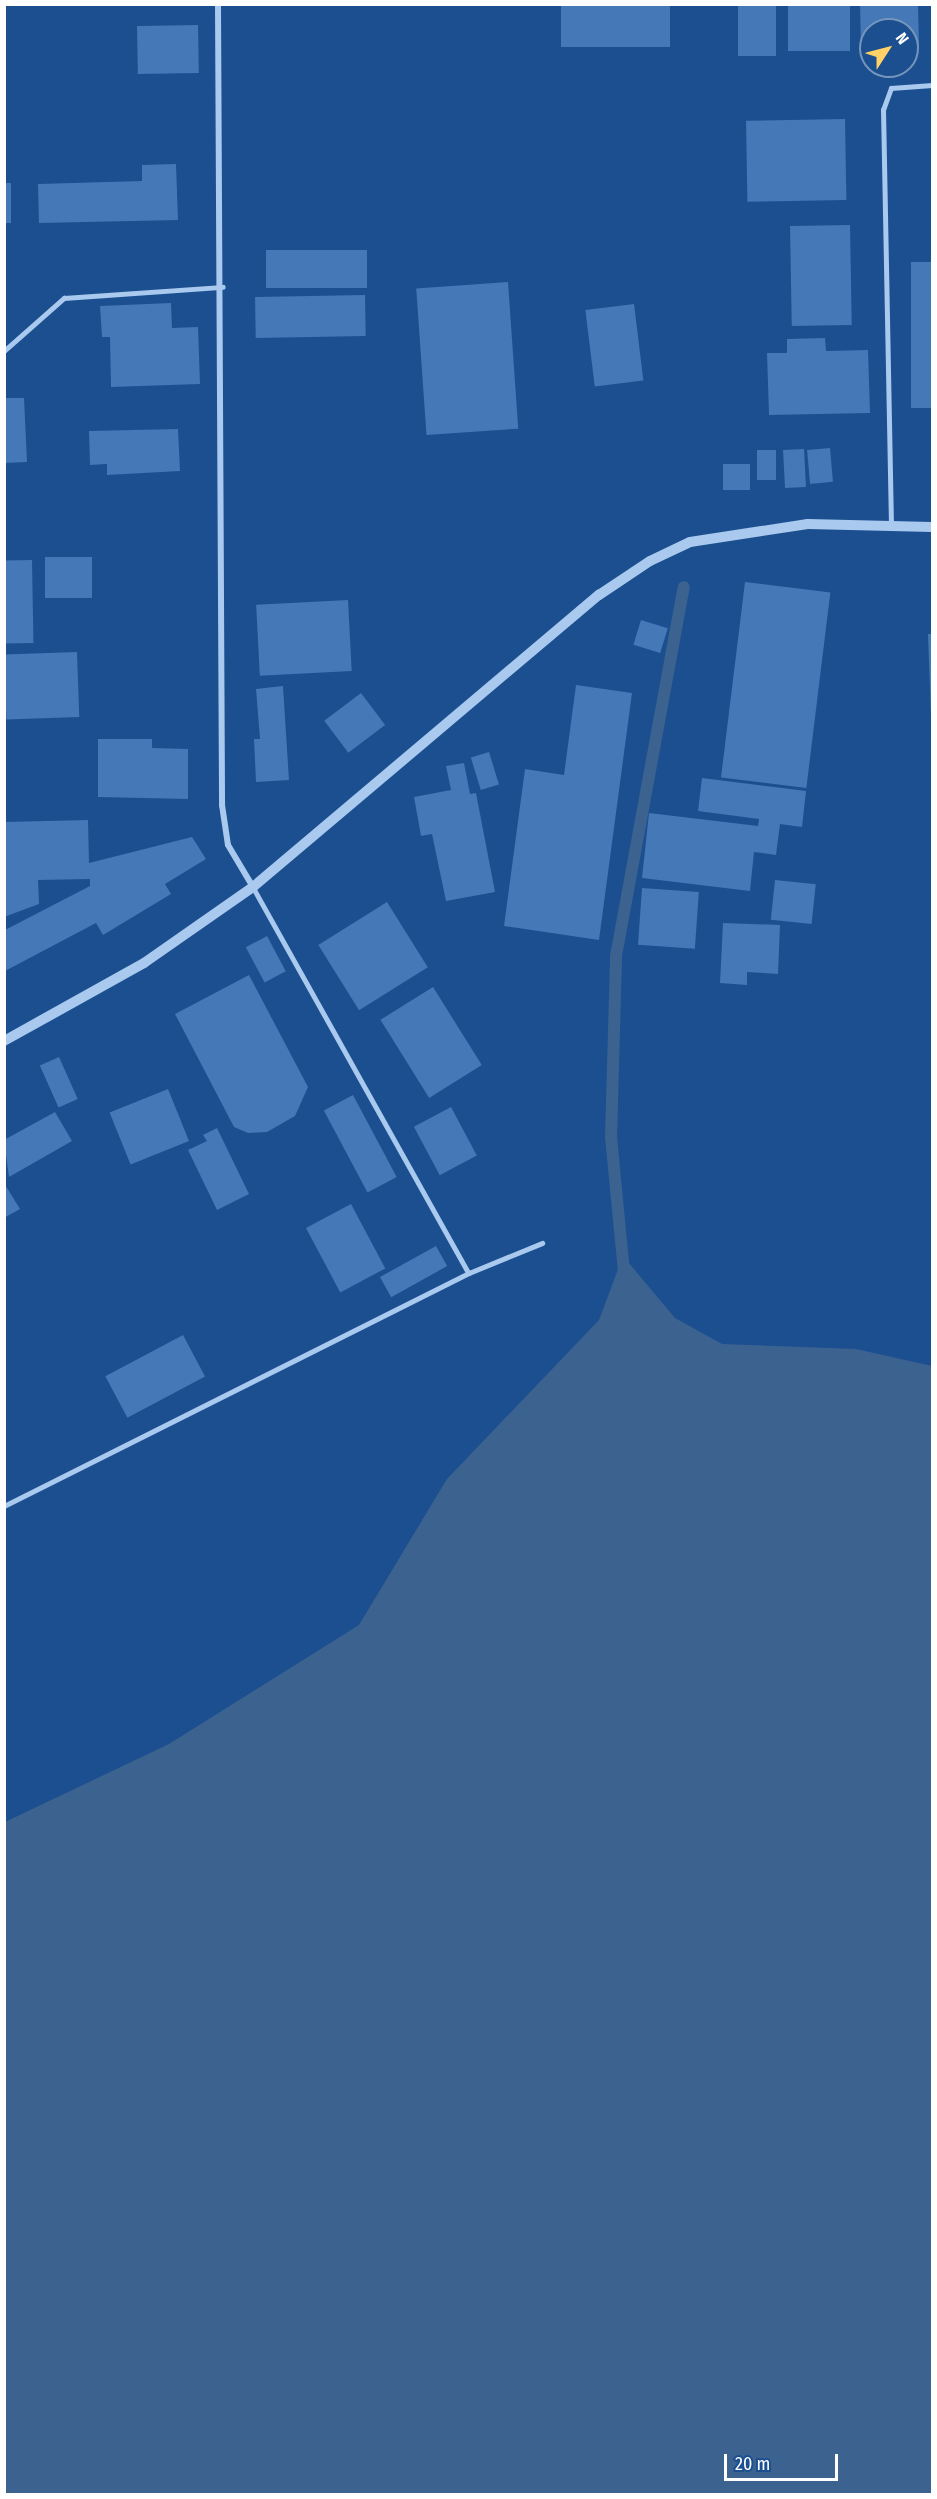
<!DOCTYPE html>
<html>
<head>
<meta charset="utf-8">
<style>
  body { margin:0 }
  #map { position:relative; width:937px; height:2499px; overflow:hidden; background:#1b4f8f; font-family:"Fira Sans Condensed",sans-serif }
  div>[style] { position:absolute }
  .water>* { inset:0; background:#3c6290 }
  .stream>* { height:12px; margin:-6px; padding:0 6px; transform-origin:6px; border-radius:6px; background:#3c6290 }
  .building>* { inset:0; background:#4478b7; transform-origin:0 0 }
  .service>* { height:4.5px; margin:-2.25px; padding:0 2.25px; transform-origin:2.25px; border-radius:2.25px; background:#a9c9ee }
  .minor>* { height:6px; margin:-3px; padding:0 3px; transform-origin:3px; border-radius:3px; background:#a9c9ee }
  .tertiary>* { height:10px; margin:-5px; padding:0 5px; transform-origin:5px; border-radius:5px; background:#a9c9ee }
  span { translate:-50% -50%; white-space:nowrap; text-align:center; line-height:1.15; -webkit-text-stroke:4.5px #1b4f8f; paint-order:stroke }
  .frame { position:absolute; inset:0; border:6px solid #fff; pointer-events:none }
  .north { position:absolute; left:859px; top:18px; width:60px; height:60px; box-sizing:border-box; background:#1b4f8f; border:2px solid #7695bc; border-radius:50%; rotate:54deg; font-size:16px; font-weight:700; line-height:24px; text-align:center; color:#fff }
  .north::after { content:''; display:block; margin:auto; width:21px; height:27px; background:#ffd166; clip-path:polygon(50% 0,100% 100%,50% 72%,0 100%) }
  .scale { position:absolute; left:724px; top:2454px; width:114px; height:27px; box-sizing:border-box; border:3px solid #fff; border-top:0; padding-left:8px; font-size:18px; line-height:21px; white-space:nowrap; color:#fff; -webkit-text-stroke:4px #1b4f8f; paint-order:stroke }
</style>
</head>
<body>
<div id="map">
  <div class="water">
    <div style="clip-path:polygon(623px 1256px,675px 1318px,722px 1344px,856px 1349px,932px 1366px,932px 2494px,5px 2494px,5px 1822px,169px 1744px,359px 1625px,447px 1479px,599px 1320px)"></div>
  </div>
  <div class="stream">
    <div style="left:624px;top:1272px;width:135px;rotate:-95.5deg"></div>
    <div style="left:611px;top:1138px;width:182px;rotate:-88.4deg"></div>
    <div style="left:616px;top:956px;width:375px;rotate:-79.6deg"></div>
  </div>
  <div class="building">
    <div style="left:561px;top:4px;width:109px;height:43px"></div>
    <div style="left:738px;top:4px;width:38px;height:52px"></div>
    <div style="left:788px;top:4px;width:62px;height:47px"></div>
    <div style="clip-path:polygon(860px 4px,918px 4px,919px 46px,907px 47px,907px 30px,871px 30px,871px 48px,861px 48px)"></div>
    <div style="left:198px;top:25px;width:48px;height:61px;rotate:89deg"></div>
    <div style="left:845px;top:119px;width:81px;height:99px;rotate:89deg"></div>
    <div style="clip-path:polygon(176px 164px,178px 220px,39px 223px,38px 184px,142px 181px,142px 165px)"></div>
    <div style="left:4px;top:183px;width:7px;height:40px"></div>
    <div style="left:850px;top:225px;width:100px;height:60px;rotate:89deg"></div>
    <div style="left:367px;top:250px;width:38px;height:101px;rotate:90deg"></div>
    <div style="left:911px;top:262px;width:21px;height:146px"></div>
    <div style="left:508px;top:282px;width:147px;height:92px;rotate:86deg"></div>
    <div style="left:365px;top:295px;width:41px;height:110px;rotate:89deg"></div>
    <div style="clip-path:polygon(171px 303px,172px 328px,198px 327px,200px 384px,111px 387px,110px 337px,102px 337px,100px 306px)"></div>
    <div style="left:634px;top:304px;width:77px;height:49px;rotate:83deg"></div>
    <div style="clip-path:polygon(825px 338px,826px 351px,868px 350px,870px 413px,769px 415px,767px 353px,787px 353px,787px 339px)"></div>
    <div style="clip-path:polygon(4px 398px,24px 398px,27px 462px,4px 463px)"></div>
    <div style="clip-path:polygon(178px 429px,180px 471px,107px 475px,107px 464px,90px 465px,89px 431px)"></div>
    <div style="left:830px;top:448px;width:34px;height:23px;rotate:85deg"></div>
    <div style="left:804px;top:449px;width:38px;height:21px;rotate:87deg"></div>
    <div style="left:757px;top:450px;width:19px;height:30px"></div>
    <div style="left:723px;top:464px;width:27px;height:26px"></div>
    <div style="left:45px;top:557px;width:47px;height:41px"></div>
    <div style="left:32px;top:560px;width:83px;height:28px;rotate:89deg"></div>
    <div style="left:745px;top:582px;width:86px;height:197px;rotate:7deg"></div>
    <div style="left:348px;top:600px;width:71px;height:92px;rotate:87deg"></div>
    <div style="left:641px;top:620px;width:28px;height:26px;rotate:17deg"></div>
    <div style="clip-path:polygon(928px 634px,932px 634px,932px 717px,931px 717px)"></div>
    <div style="left:77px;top:652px;width:65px;height:73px;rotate:88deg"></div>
    <div style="clip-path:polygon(576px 685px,632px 693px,599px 940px,504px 926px,525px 769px,564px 775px)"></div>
    <div style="clip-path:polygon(283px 686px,289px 780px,256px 782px,254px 739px,260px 739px,256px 689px)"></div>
    <div style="left:361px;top:693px;width:40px;height:46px;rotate:53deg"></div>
    <div style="clip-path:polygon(98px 739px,152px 739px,152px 748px,188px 749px,188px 799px,98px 797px)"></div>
    <div style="left:489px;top:752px;width:34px;height:19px;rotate:73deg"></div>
    <div style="clip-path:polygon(464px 763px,470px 794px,476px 793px,495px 892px,446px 901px,432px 834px,421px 836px,414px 797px,451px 790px,446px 766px)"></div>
    <div style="clip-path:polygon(702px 778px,806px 791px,802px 827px,780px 824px,776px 855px,754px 852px,750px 891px,642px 878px,649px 813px,758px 826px,759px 819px,698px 811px)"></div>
    <div style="clip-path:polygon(88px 820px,89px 863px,192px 837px,206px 859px,165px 884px,171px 894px,103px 935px,96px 923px,5px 971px,5px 930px,90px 886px,90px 879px,38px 880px,39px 904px,4px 917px,4px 822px)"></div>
    <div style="left:775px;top:880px;width:41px;height:40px;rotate:6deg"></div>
    <div style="left:642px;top:888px;width:57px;height:57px;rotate:4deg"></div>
    <div style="left:387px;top:902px;width:77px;height:81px;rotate:58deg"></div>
    <div style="clip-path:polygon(723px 923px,780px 925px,778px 974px,747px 972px,747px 985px,720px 983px)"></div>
    <div style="left:267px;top:936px;width:40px;height:24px;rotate:62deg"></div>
    <div style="clip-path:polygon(249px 975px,308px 1087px,295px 1116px,267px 1132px,248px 1133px,234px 1127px,175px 1014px)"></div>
    <div style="left:433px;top:987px;width:92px;height:62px;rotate:58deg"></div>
    <div style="left:59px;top:1057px;width:46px;height:21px;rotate:66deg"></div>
    <div style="left:168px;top:1089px;width:56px;height:63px;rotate:68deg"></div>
    <div style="left:353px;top:1095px;width:93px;height:33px;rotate:62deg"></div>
    <div style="left:451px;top:1107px;width:55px;height:42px;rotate:62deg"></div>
    <div style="clip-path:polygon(55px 1112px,72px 1141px,9px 1177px,4px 1140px)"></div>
    <div style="clip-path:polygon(217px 1128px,249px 1194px,217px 1210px,188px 1150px,207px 1141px,203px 1135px)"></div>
    <div style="clip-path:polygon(4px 1183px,20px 1209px,4px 1218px)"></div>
    <div style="left:351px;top:1204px;width:73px;height:51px;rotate:62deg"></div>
    <div style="left:436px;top:1246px;width:23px;height:64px;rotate:61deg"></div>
    <div style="left:183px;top:1335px;width:47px;height:88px;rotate:62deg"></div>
  </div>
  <div class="service">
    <div style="left:4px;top:351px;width:80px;rotate:-41.5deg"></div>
    <div style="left:64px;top:298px;width:159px;rotate:-4deg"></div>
    <div style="left:891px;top:526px;width:416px;rotate:-91.1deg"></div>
    <div style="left:883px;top:110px;width:23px;rotate:-70deg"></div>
    <div style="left:891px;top:88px;width:41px;rotate:-4.2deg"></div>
    <div style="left:253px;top:887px;width:442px;rotate:60.8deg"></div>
    <div style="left:4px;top:1506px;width:520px;rotate:-26.61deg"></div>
    <div style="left:469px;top:1273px;width:79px;rotate:-22.3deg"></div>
  </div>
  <div class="minor">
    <div style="left:218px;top:4px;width:801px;rotate:89.71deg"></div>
    <div style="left:222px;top:805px;width:40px;rotate:81.5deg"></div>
    <div style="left:228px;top:845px;width:49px;rotate:59.2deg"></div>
  </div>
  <div class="tertiary">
    <div style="left:4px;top:1041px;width:160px;rotate:-29.1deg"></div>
    <div style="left:144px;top:963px;width:133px;rotate:-34.9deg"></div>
    <div style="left:253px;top:887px;width:453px;rotate:-40.2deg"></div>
    <div style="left:599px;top:595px;width:61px;rotate:-33.7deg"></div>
    <div style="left:650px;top:561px;width:44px;rotate:-25.4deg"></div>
    <div style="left:690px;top:542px;width:119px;rotate:-8.7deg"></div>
    <div style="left:808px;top:524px;width:124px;rotate:1.4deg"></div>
  </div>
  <div class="frame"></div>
  <div class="north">N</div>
  <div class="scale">20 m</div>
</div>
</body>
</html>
